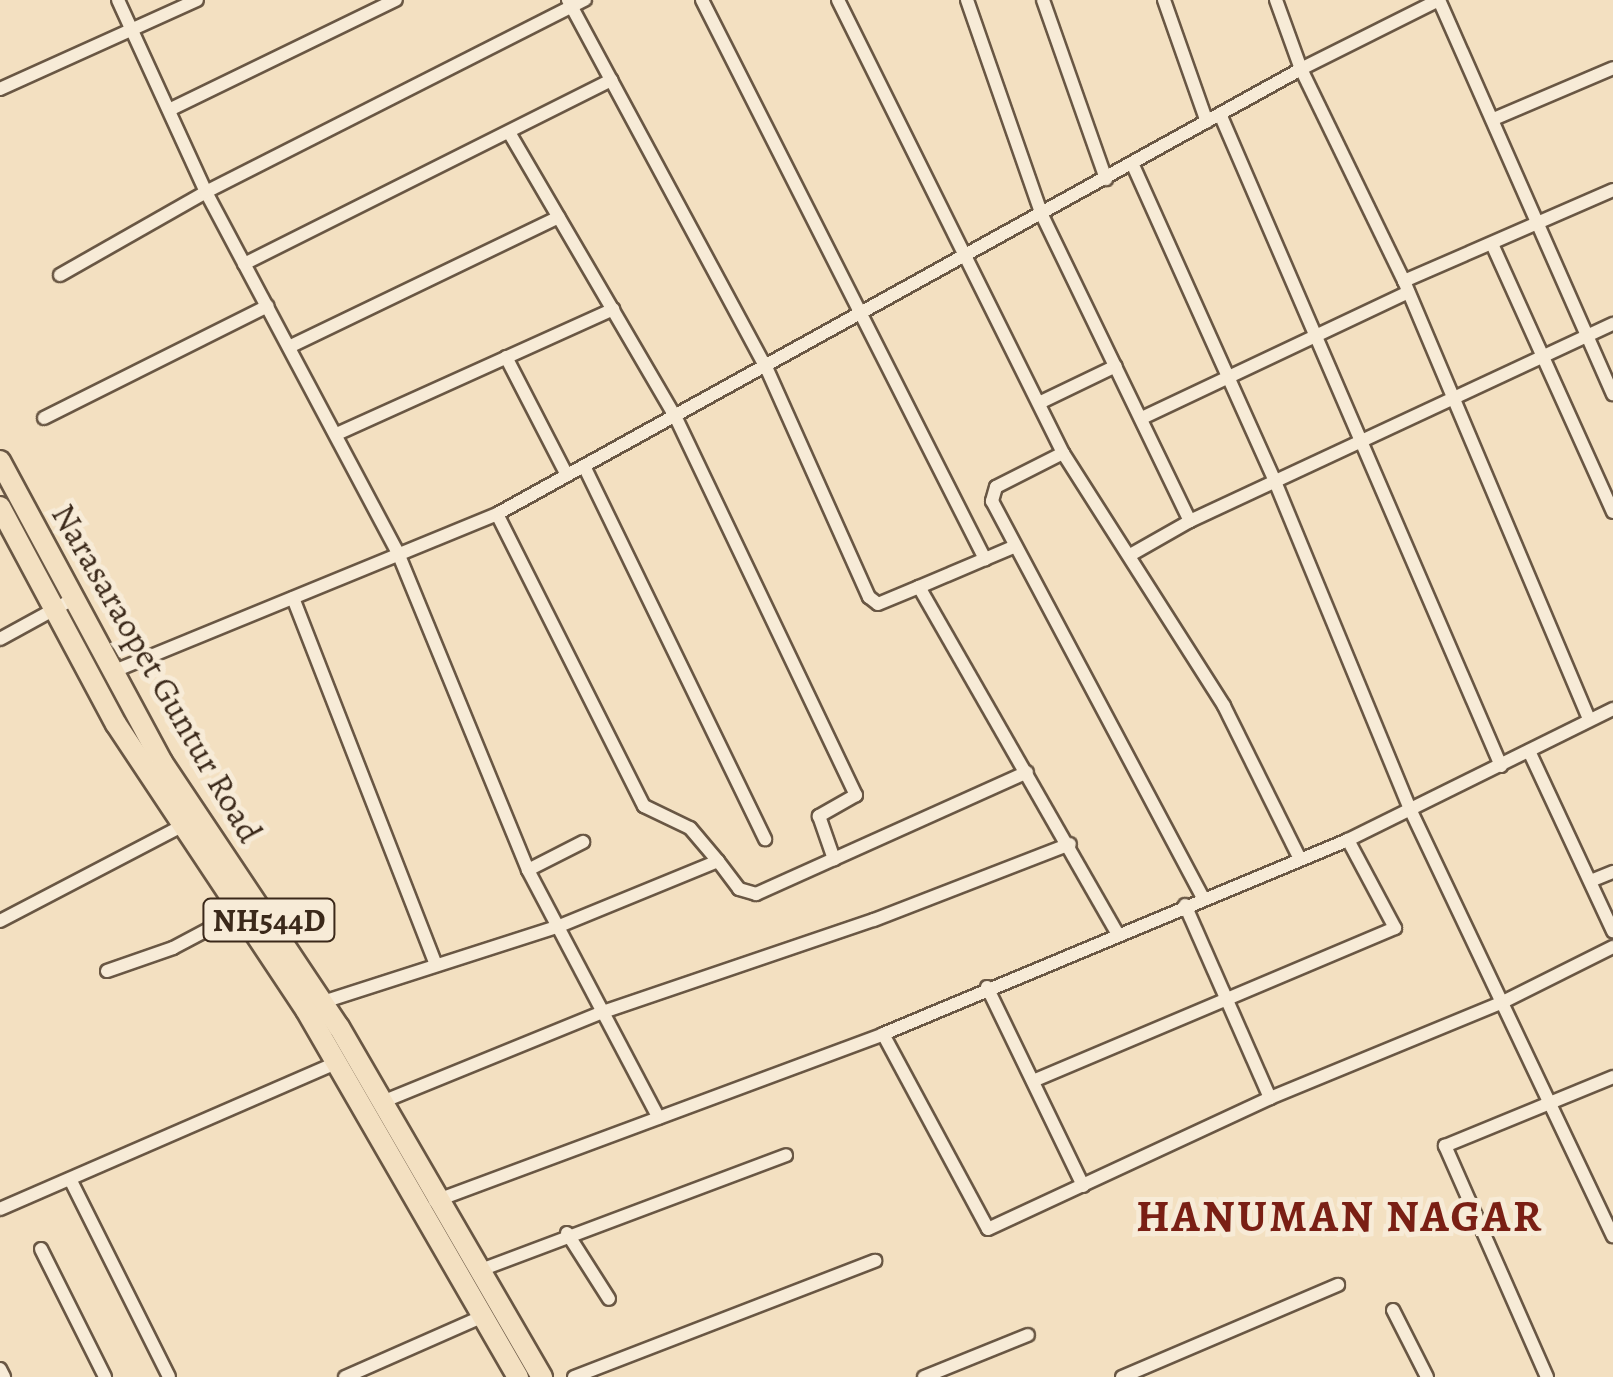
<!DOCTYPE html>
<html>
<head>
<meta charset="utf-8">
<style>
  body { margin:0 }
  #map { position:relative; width:1613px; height:1377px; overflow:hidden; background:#f3e0c1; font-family:Alegreya,serif }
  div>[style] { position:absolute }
  .roads { filter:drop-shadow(2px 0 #695744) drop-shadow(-2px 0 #695744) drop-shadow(0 2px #695744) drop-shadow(0 -2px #695744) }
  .minor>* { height:12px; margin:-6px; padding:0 6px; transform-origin:6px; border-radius:6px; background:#f7ebd7 }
  .trunk>* { height:20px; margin:-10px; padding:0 10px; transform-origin:10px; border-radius:10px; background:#f3e0c1 }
  span { translate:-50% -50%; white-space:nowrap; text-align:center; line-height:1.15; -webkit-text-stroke:10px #f7ebd7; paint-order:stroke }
  .shield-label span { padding:2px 8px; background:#f7ebd7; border:2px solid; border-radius:8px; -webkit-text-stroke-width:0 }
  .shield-label { font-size:32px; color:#3b291a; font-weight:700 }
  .street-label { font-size:35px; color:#3b291a }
  .district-label { font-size:45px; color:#7a1f14; font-weight:700; letter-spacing:2.5px }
</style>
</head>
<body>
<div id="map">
  <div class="roads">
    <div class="minor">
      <div style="left:118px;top:0;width:211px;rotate:65.4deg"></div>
      <div style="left:206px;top:192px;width:409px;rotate:62deg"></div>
      <div style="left:398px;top:553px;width:343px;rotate:67.7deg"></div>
      <div style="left:528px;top:870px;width:280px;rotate:62.2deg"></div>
      <div style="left:568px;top:0;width:417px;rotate:61.7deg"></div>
      <div style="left:766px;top:367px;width:252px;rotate:65.9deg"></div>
      <div style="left:869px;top:597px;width:11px;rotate:38deg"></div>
      <div style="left:878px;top:604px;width:44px;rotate:-22.5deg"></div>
      <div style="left:702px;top:0;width:627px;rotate:63.15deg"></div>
      <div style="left:985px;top:559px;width:72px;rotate:157deg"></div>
      <div style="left:919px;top:587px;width:399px;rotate:60.2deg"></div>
      <div style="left:838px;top:0;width:506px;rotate:63.59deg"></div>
      <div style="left:1063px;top:453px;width:300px;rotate:57.5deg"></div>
      <div style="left:1224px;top:706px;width:171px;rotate:63.6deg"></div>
      <div style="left:967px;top:0;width:228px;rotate:70.8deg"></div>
      <div style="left:1042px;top:215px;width:340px;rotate:64.2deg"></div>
      <div style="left:1190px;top:521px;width:467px;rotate:-25deg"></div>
      <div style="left:1043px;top:0;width:190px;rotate:70.6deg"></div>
      <div style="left:1164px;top:0;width:129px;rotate:70.6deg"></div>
      <div style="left:1276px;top:0;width:73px;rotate:70.1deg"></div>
      <div style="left:1301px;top:69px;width:236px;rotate:64.1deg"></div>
      <div style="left:1404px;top:281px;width:476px;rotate:67.1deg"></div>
      <div style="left:1439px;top:0;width:431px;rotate:66.2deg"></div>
      <div style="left:0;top:89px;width:216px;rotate:-24.3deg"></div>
      <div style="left:169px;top:110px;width:252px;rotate:-25.9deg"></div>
      <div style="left:1220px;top:114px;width:710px;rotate:66.68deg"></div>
      <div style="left:1496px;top:118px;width:127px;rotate:-23.1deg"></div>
      <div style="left:510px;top:134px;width:329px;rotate:59.7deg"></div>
      <div style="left:676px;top:418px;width:418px;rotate:64.5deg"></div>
      <div style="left:856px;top:795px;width:43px;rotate:150.4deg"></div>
      <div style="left:819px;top:816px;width:46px;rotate:70.8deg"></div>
      <div style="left:1132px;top:163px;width:346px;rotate:65.8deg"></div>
      <div style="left:1274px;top:479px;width:357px;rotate:67.6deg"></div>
      <div style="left:1410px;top:809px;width:473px;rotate:64.6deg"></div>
      <div style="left:1492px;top:244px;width:294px;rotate:65.7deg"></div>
      <div style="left:244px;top:264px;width:411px;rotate:-26.6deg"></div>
      <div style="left:60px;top:275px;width:168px;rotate:-29.6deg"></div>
      <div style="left:206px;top:192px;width:425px;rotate:-26.9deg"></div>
      <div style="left:1404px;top:281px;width:228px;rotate:-23.5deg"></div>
      <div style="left:291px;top:346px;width:297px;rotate:-25.7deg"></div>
      <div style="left:506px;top:357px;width:133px;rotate:62.7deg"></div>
      <div style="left:1039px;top:403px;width:85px;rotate:-25.7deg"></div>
      <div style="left:44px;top:418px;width:250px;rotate:-26.6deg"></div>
      <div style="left:1142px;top:418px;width:294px;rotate:-25.3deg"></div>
      <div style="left:339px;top:433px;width:301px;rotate:-24.3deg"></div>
      <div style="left:1063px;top:453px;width:75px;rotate:153.1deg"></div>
      <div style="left:996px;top:487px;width:15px;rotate:106deg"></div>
      <div style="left:992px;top:501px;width:450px;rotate:62deg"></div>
      <div style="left:584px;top:466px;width:415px;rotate:64.1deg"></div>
      <div style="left:497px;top:514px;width:327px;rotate:63.3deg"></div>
      <div style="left:644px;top:806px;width:51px;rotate:25.6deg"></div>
      <div style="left:690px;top:828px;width:43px;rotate:49.7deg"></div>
      <div style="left:1132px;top:554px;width:67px;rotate:-29.6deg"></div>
      <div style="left:985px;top:559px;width:33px;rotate:-23deg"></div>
      <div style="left:293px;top:598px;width:394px;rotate:68.7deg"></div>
      <div style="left:0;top:639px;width:83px;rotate:-28.7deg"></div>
      <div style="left:112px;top:672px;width:416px;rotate:-22.3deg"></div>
      <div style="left:497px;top:514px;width:919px;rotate:-28.96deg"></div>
      <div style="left:1301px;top:69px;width:154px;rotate:-26.6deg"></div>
      <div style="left:1529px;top:751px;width:199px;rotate:65deg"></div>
      <div style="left:528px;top:870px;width:62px;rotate:-27deg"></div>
      <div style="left:1593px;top:880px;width:22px;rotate:-22deg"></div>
      <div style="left:1185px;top:905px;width:211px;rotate:66.2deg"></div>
      <div style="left:0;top:921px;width:203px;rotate:-27.6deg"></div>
      <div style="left:107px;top:971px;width:70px;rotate:-19.2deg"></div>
      <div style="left:173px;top:948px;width:75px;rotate:-27.9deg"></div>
      <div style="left:987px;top:987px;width:221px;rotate:64.2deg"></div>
      <div style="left:323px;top:1002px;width:246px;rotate:-17.8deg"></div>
      <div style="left:557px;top:927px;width:174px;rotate:-22.3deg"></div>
      <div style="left:718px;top:861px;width:35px;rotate:53deg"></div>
      <div style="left:739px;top:889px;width:18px;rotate:16deg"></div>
      <div style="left:756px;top:894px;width:297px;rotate:-24.2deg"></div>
      <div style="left:883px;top:1034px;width:221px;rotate:61.7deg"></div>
      <div style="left:988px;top:1229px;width:311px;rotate:-24.9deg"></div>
      <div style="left:1270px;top:1098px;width:254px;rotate:-22.4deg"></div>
      <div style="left:1505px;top:1001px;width:121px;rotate:-26.6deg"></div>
      <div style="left:1033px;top:1081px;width:393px;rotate:-22.9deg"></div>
      <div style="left:1395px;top:928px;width:100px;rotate:-118.1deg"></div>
      <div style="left:382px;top:1102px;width:239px;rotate:-22.2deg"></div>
      <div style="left:603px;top:1012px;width:286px;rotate:-18.8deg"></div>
      <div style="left:874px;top:920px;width:210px;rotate:-21.2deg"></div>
      <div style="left:70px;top:1179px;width:221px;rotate:63.4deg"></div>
      <div style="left:435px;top:1201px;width:478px;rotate:-20.4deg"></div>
      <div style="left:883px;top:1034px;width:504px;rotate:-22.65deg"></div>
      <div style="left:1348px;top:840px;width:296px;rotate:-26.3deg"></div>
      <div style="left:0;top:1209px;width:364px;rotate:-23.5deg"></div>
      <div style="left:567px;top:1233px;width:78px;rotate:57.5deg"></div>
      <div style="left:41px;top:1249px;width:143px;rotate:63.4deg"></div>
      <div style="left:478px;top:1271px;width:329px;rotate:-20.6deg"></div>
      <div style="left:1393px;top:1310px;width:75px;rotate:63.1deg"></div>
      <div style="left:0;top:1369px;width:9px;rotate:63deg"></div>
      <div style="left:345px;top:1377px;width:151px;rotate:-23.8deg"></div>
      <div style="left:574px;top:1377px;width:323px;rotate:-21.1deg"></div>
      <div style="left:924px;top:1377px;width:112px;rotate:-22deg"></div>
      <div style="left:1122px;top:1377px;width:235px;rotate:-23.1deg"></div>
      <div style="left:1547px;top:1377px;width:253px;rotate:-113.8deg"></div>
      <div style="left:1445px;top:1146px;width:182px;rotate:-22.3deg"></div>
    </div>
    <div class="trunk">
      <div style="left:0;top:461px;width:342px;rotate:61.7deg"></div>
      <div style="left:162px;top:762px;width:319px;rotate:56.3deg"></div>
      <div style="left:339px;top:1027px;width:405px;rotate:59.9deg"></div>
      <div style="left:0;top:507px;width:246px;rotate:61.9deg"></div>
      <div style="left:116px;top:724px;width:343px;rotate:56.4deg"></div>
      <div style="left:306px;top:1010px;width:424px;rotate:60deg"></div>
    </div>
  </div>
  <div class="shield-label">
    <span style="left:269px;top:920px">NH544D</span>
  </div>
  <div class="street-label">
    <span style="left:157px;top:673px;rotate:60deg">Narasaraopet Guntur Road</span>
  </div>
  <div class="district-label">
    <span style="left:1340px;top:1217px">HANUMAN NAGAR</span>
  </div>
</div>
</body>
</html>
